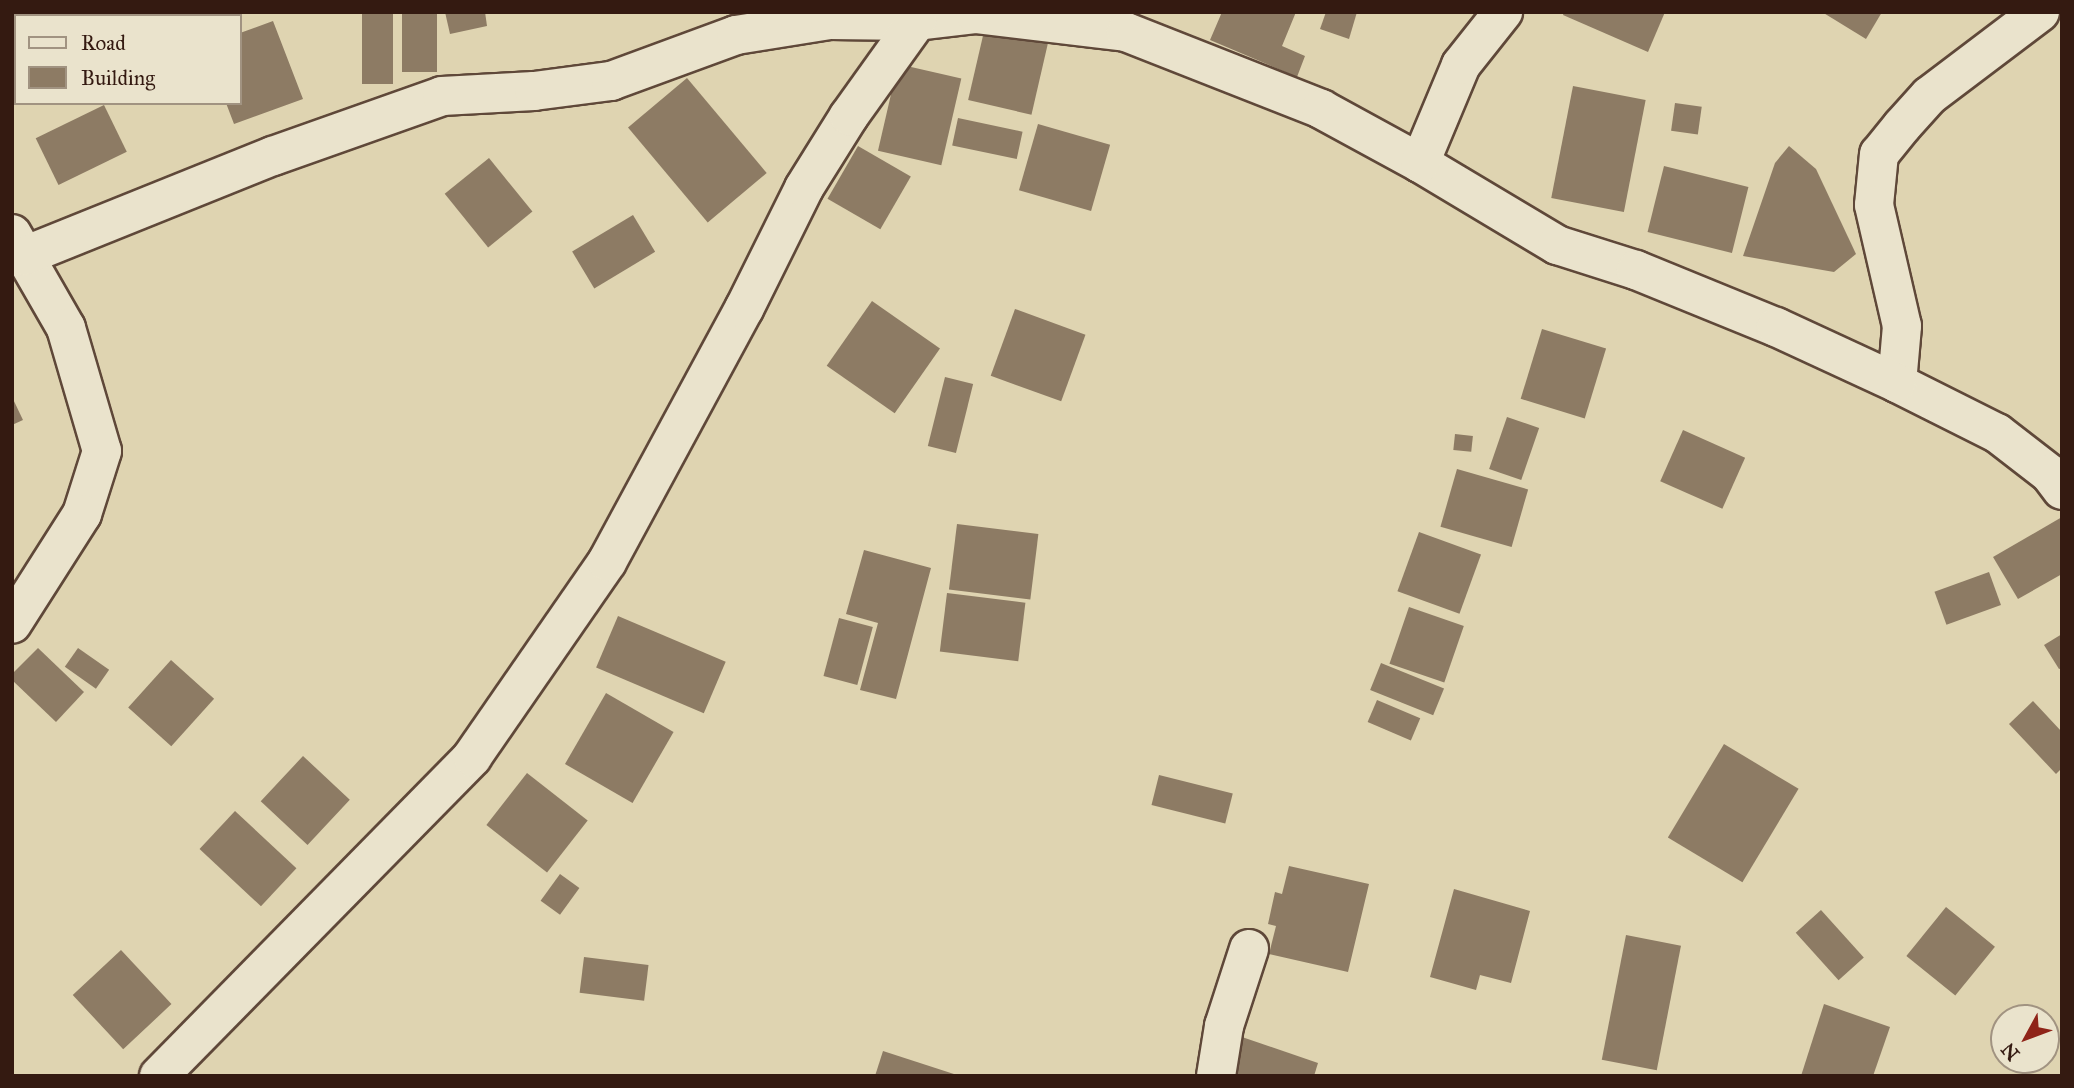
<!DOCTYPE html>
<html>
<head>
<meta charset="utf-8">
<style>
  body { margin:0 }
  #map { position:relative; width:2074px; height:1088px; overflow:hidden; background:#dfd4b1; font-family:"IM FELL Great Primer",serif }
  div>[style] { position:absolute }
  .building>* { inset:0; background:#8d7b64; transform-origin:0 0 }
  .roads { filter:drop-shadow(2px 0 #5f4839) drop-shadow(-2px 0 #5f4839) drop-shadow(0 2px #5f4839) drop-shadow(0 -2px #5f4839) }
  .minor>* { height:38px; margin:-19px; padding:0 19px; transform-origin:19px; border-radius:19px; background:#eae3cc }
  span { translate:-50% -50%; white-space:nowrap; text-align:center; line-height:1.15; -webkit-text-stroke:5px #eae3cc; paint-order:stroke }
  .frame { position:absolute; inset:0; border:14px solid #341a11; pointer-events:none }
  .legend { position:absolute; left:14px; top:14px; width:228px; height:91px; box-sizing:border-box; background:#eae3cc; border:2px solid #a19381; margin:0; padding:9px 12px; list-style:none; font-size:21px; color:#341a11 }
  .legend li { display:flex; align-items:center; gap:14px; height:35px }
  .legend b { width:35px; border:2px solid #a19381 }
  .north { position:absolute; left:1990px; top:1004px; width:70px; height:70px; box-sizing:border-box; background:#eae3cc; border:2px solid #a19381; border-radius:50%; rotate:229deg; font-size:19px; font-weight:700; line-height:28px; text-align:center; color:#341a11 }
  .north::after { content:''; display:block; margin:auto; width:24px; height:32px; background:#8f2418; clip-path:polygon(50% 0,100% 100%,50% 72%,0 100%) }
</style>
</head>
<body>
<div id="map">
  <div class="building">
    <div style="left:77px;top:12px;width:40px;height:4px"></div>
    <div style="left:362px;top:12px;width:31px;height:72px"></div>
    <div style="left:402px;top:12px;width:35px;height:60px"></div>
    <div style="clip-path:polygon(445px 12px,485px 12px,487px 26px,450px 34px)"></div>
    <div style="clip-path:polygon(1222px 12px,1296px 12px,1282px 46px,1305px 56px,1297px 77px,1210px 40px)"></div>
    <div style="clip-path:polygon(1326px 12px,1357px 12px,1349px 39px,1320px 29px)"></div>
    <div style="clip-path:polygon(1564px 12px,1665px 12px,1648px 52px,1563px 15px)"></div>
    <div style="clip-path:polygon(1822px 12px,1882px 12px,1866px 39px)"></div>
    <div style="clip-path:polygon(273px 21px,303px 99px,234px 124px,226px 103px,240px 103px,240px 33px)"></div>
    <div style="left:985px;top:27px;width:65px;height:75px;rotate:13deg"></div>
    <div style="left:898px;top:64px;width:65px;height:89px;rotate:13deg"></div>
    <div style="left:687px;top:78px;width:124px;height:77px;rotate:50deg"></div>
    <div style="left:1573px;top:86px;width:74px;height:114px;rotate:11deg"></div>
    <div style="left:1675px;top:103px;width:27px;height:28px;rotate:8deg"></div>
    <div style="left:104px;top:105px;width:52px;height:76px;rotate:64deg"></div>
    <div style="left:958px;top:118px;width:66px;height:28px;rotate:12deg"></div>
    <div style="left:1038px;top:124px;width:75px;height:69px;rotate:16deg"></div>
    <div style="left:858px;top:146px;width:61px;height:61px;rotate:30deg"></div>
    <div style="clip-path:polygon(1789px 146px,1816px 169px,1856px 254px,1834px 272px,1743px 256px,1775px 163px)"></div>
    <div style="left:489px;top:158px;width:69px;height:57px;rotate:51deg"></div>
    <div style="left:1664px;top:166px;width:87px;height:68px;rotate:14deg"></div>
    <div style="left:633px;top:215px;width:43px;height:71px;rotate:59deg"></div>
    <div style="left:872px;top:301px;width:83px;height:79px;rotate:35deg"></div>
    <div style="left:1015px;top:309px;width:75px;height:71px;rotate:20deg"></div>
    <div style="left:1542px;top:329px;width:67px;height:73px;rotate:17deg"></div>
    <div style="left:945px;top:377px;width:29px;height:71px;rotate:14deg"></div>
    <div style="clip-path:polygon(12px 397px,23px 420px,12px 425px)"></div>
    <div style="left:1507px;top:417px;width:34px;height:55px;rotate:19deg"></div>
    <div style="left:1683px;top:430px;width:68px;height:56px;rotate:24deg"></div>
    <div style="left:1455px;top:434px;width:18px;height:16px;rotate:6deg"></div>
    <div style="left:1457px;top:469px;width:74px;height:60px;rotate:16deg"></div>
    <div style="clip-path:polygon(2062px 517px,2062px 574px,2018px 599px,1993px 557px)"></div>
    <div style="left:957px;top:524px;width:82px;height:66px;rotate:7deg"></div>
    <div style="left:1419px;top:532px;width:66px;height:63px;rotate:20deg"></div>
    <div style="clip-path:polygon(864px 550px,931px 568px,896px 699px,860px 690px,878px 623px,846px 614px)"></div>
    <div style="left:1989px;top:572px;width:35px;height:58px;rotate:70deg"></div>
    <div style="left:947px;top:593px;width:79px;height:59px;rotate:7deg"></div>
    <div style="left:1409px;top:607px;width:58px;height:60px;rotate:19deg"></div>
    <div style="left:618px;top:616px;width:117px;height:56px;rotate:23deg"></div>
    <div style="left:839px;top:618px;width:35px;height:60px;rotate:15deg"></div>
    <div style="clip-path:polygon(2062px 634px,2062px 668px,2059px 669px,2044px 645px)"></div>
    <div style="clip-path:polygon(38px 648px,84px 692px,56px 722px,12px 680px,12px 674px)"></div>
    <div style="left:78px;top:648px;width:38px;height:23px;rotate:35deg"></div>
    <div style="left:171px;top:660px;width:58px;height:64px;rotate:42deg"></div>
    <div style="left:1381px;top:663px;width:68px;height:29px;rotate:22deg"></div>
    <div style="left:606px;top:693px;width:78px;height:82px;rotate:30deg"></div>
    <div style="left:1377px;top:700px;width:47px;height:24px;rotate:23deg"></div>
    <div style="clip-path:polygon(2033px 701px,2062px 732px,2062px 768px,2056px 774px,2009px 724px)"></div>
    <div style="left:1724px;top:744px;width:87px;height:109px;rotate:31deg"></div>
    <div style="left:303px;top:756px;width:64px;height:62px;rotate:43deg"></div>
    <div style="left:527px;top:773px;width:77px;height:66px;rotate:38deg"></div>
    <div style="left:1159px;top:775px;width:76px;height:31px;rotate:14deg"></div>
    <div style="left:235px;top:811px;width:84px;height:52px;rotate:43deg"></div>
    <div style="clip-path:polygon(1289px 866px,1369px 884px,1348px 972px,1269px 954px,1276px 926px,1268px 924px,1275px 892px,1282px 894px)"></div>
    <div style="left:560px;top:874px;width:24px;height:33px;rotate:36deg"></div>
    <div style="clip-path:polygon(1454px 889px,1530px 911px,1511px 983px,1480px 975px,1476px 990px,1430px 977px)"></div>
    <div style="left:1946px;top:907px;width:63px;height:63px;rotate:39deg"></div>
    <div style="left:1821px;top:910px;width:64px;height:34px;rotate:48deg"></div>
    <div style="left:1626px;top:935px;width:56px;height:127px;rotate:11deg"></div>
    <div style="left:121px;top:950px;width:74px;height:66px;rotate:47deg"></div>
    <div style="left:584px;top:957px;width:65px;height:36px;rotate:7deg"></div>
    <div style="clip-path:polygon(1824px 1004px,1890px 1027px,1873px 1076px,1801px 1076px)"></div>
    <div style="clip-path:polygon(1239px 1036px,1318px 1063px,1314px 1076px,1226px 1076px)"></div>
    <div style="clip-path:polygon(883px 1051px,957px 1075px,957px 1076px,875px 1076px)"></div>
  </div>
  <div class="roads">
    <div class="minor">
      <div style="left:2040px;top:12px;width:139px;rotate:142.9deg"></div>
      <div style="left:1929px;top:96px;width:40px;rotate:132deg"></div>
      <div style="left:1902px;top:126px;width:36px;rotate:129deg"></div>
      <div style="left:1879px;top:154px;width:51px;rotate:95.6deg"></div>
      <div style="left:1874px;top:205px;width:124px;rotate:77deg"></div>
      <div style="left:1902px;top:326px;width:57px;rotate:95deg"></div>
      <div style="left:1897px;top:383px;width:112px;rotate:26.6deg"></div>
      <div style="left:1997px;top:433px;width:67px;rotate:37.7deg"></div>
      <div style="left:2050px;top:474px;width:20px;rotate:53deg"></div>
      <div style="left:1420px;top:163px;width:160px;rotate:30.9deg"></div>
      <div style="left:1557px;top:245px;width:83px;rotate:17.6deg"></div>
      <div style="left:1636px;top:270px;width:151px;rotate:22.2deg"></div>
      <div style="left:1776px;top:327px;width:133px;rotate:24.8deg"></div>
      <div style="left:12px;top:234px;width:108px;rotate:60.1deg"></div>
      <div style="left:66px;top:328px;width:128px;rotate:73.7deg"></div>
      <div style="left:102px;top:451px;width:66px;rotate:107.6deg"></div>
      <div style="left:82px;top:514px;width:130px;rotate:122.5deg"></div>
      <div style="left:24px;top:256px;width:268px;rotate:-21.9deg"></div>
      <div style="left:273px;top:156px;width:179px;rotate:-19.5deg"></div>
      <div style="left:442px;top:96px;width:92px;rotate:-3.1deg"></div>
      <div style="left:534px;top:91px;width:78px;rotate:-7.4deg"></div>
      <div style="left:611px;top:81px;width:133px;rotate:-20.2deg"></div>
      <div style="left:736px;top:35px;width:95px;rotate:-9.1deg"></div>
      <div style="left:830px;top:20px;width:87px;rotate:0.7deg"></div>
      <div style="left:917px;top:21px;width:58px;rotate:-6.9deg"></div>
      <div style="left:975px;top:14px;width:152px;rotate:6.8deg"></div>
      <div style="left:1126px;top:32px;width:210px;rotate:21.5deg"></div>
      <div style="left:1321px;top:109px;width:113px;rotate:28.6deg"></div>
      <div style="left:1420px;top:163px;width:106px;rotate:-67.3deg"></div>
      <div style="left:1461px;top:65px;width:68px;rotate:-51.6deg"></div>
      <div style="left:159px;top:1076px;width:447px;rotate:-45.5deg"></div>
      <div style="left:472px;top:757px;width:237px;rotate:-55.3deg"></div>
      <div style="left:607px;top:562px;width:288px;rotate:-61.6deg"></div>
      <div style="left:744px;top:309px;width:135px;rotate:-63.6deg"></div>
      <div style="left:804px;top:188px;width:85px;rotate:-58deg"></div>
      <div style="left:849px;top:116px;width:117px;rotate:-54.4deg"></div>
      <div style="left:1216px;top:1076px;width:51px;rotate:-80.9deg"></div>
      <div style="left:1224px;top:1026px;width:81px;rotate:-72deg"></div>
    </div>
  </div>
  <div class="frame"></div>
  <ul class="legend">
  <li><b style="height:9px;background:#eae3cc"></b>Road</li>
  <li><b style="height:19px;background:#8d7b64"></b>Building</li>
  </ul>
  <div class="north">N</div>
</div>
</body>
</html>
